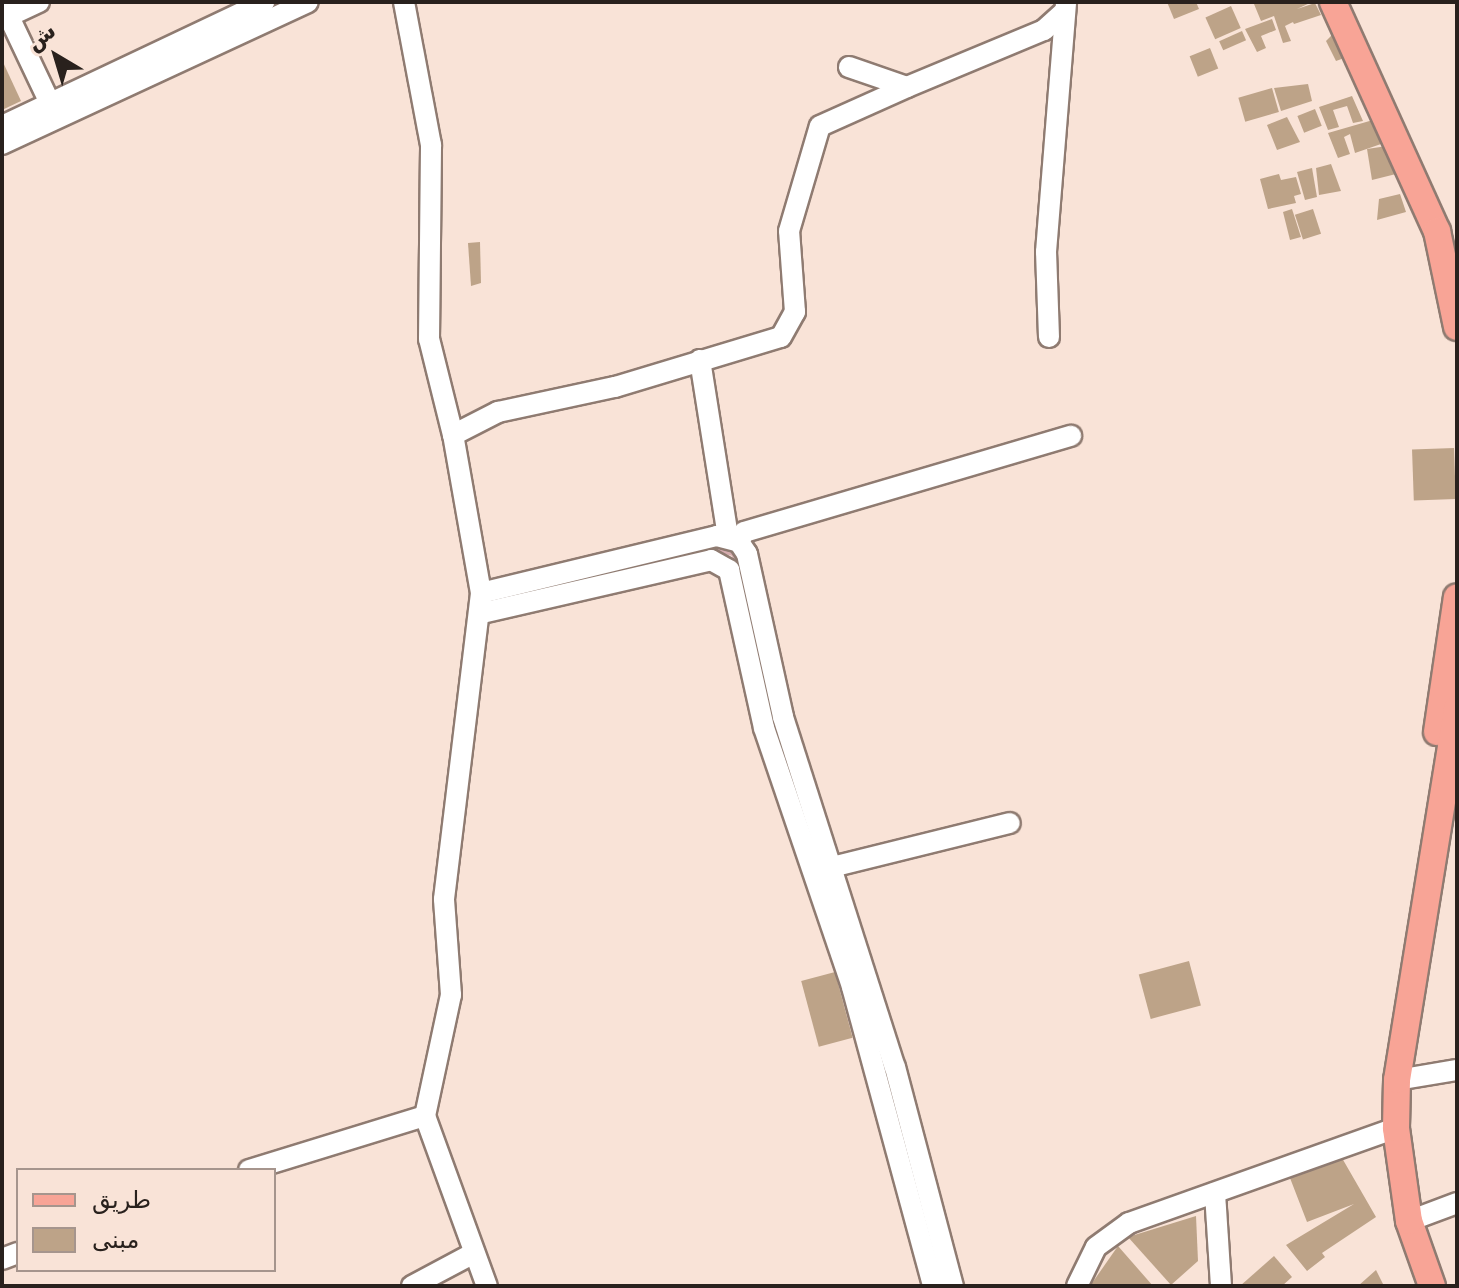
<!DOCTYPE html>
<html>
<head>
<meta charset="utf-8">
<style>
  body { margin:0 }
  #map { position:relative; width:1459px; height:1288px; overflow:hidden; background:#f9e3d7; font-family:"DejaVu Sans","Noto Naskh Arabic",sans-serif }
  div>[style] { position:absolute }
  .stream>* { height:5px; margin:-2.5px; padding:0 2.5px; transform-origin:2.5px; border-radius:2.5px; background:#d6acaf }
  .building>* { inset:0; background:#bda388; transform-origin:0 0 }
  .roads { filter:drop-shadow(2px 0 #8f7b71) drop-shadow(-2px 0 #8f7b71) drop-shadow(0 2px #8f7b71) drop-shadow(0 -2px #8f7b71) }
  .minor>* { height:20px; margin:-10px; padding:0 10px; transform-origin:10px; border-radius:10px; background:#fff }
  .major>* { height:26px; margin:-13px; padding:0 13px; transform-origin:13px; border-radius:13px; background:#f8a496 }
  span { translate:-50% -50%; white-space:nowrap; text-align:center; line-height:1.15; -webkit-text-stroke:6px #f9e3d7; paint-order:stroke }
  .frame { position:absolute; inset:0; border:4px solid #29211d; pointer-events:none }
  .legend { position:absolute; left:16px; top:1168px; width:260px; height:104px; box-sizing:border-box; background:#f9e3d7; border:2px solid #a6958d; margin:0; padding:10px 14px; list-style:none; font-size:24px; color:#29211d }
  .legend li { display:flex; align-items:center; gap:16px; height:40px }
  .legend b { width:40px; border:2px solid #a6958d }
  .north { position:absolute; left:16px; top:16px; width:80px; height:80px; -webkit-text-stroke:6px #f9e3d7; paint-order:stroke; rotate:322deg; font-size:22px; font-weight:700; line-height:32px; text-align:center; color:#29211d }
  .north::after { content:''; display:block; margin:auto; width:28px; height:36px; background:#29211d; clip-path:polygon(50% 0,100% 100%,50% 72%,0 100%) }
</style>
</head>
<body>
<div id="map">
  <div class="stream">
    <div style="left:525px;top:593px;width:193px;rotate:-13.2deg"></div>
    <div style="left:713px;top:549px;width:20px;rotate:11deg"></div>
    <div style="left:733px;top:553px;width:16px;rotate:63deg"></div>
    <div style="left:768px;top:694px;width:26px;rotate:77deg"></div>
  </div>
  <div class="building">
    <div style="clip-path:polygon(1167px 2px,1196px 2px,1199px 9px,1174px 19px)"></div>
    <div style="clip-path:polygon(1312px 2px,1297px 9px,1315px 3px,1321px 15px,1294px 24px,1287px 11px,1293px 22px,1285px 26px,1291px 41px,1283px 43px,1274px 16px,1261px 21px,1254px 4px)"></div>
    <div style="left:1231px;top:6px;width:24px;height:28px;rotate:66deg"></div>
    <div style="clip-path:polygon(1272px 19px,1276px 30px,1261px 36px,1266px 48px,1257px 52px,1245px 29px)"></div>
    <div style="left:1242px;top:31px;width:10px;height:25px;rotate:66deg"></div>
    <div style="clip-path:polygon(1334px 33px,1347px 57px,1336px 61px,1326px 41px)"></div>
    <div style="left:1210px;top:48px;width:22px;height:22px;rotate:68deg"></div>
    <div style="clip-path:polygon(2px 60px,21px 101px,2px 110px)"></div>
    <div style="clip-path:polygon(1308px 84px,1312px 101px,1281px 111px,1274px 88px)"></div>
    <div style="left:1272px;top:88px;width:25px;height:35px;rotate:74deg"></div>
    <div style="clip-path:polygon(1352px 96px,1363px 121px,1353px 123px,1347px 106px,1333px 110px,1339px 127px,1328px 130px,1319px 107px)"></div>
    <div style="left:1315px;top:109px;width:18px;height:19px;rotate:68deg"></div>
    <div style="clip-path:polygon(1287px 117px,1300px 142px,1277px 150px,1267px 125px)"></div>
    <div style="clip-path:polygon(1373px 120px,1381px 144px,1355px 153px,1350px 134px,1344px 137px,1350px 154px,1338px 158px,1328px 133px)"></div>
    <div style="clip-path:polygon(1387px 146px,1396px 174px,1372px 180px,1367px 149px)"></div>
    <div style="clip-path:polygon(1331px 164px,1341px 191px,1319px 195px,1316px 168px)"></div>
    <div style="clip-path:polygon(1312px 168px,1317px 197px,1305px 200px,1297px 172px)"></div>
    <div style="clip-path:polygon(1279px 174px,1281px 180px,1296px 177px,1301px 194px,1294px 196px,1296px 203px,1268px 209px,1260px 179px)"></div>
    <div style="clip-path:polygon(1400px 194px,1406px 212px,1377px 220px,1379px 199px)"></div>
    <div style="clip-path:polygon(1292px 209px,1301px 237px,1290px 240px,1283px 212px)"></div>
    <div style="left:1313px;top:209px;width:26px;height:19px;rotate:72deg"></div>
    <div style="clip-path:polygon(480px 242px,481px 283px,471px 286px,468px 243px)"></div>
    <div style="left:1454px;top:448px;width:51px;height:42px;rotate:88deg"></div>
    <div style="left:1189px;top:961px;width:46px;height:52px;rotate:75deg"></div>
    <div style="left:835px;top:972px;width:68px;height:35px;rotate:75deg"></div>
    <div style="clip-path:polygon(1342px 1158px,1376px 1217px,1322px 1253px,1325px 1257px,1307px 1271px,1286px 1245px,1354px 1204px,1307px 1222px,1290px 1178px)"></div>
    <div style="clip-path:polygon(1196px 1216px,1198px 1261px,1171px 1285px,1128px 1237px)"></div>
    <div style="clip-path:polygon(1118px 1246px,1153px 1286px,1090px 1286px)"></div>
    <div style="clip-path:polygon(1274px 1256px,1292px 1277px,1282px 1286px,1240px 1286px)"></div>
    <div style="clip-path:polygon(1376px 1270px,1383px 1284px,1358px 1286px)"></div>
  </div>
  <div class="roads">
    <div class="minor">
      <div style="left:2px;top:2px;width:112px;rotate:64.6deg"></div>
      <div style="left:9px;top:16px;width:33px;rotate:-25deg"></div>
      <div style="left:849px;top:67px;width:61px;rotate:19deg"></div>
      <div style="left:907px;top:87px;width:148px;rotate:-22.6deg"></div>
      <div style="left:1044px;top:30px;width:28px;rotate:-42deg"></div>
      <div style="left:2px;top:126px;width:290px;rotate:-25.3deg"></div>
      <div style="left:2px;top:144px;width:337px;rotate:-24.9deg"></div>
      <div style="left:1049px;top:337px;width:85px;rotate:-92deg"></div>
      <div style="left:1046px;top:252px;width:251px;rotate:-85.4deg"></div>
      <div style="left:700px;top:360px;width:179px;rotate:81deg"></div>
      <div style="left:453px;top:435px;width:51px;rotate:-27.1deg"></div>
      <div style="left:498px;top:412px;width:120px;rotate:-12.1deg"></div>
      <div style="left:615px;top:387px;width:173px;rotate:-16.8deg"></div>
      <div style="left:781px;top:337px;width:29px;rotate:-61deg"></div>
      <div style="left:795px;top:312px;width:81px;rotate:-94.2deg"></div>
      <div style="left:789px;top:231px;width:109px;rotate:-73.6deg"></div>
      <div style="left:820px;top:126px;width:95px;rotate:-24.1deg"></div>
      <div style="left:739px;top:542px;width:11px;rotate:-63deg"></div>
      <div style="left:744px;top:532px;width:341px;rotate:-16.4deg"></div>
      <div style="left:481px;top:593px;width:243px;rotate:-13.6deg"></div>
      <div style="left:717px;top:536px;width:23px;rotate:15deg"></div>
      <div style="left:739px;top:542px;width:14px;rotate:56deg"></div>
      <div style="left:747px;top:554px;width:167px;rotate:77.5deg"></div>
      <div style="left:783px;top:717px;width:367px;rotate:72.3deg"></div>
      <div style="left:895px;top:1067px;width:227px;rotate:75.2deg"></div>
      <div style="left:482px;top:613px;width:235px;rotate:-13deg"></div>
      <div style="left:711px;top:560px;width:21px;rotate:29deg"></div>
      <div style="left:729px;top:570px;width:162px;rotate:77.5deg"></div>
      <div style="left:764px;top:728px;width:274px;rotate:71.2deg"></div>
      <div style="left:852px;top:987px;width:310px;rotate:74.8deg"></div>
      <div style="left:832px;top:867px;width:183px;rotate:-13.9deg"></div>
      <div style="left:1397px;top:1080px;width:61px;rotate:-9.5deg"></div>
      <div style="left:425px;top:1116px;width:181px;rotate:70deg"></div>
      <div style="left:249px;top:1170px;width:184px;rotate:-17.1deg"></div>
      <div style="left:425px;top:1116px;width:124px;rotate:-77.9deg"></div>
      <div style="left:451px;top:995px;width:96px;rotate:-94.2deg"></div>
      <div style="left:444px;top:899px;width:308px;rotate:-83.1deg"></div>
      <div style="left:481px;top:593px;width:160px;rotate:-100deg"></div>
      <div style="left:453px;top:435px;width:99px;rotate:-104deg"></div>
      <div style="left:429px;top:339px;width:194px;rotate:-89.4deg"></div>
      <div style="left:431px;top:145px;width:146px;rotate:-100.7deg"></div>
      <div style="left:1215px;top:1193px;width:93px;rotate:86.3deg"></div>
      <div style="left:1409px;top:1221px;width:51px;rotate:-20.6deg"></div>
      <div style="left:2px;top:1259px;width:17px;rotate:-21deg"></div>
      <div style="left:412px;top:1286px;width:70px;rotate:-28deg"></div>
      <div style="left:1077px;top:1286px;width:43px;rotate:-64deg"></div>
      <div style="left:1096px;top:1247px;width:41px;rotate:-36deg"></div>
      <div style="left:1129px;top:1223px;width:283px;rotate:-19.6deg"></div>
    </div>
    <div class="major">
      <div style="left:1333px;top:2px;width:252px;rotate:65.6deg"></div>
      <div style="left:1437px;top:231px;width:98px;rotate:78.2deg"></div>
      <div style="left:1437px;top:732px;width:136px;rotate:-81.6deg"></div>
      <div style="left:1432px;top:1286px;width:69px;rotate:-109.5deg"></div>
      <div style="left:1409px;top:1221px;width:94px;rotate:-98deg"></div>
      <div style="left:1396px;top:1128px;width:48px;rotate:-88.8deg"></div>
      <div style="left:1397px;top:1080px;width:376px;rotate:-80.8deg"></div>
    </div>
  </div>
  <div class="frame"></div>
  <ul class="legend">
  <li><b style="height:10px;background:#f8a496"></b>طريق</li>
  <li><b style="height:22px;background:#bda388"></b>مبنى</li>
  </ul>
  <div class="north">ش</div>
</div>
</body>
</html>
